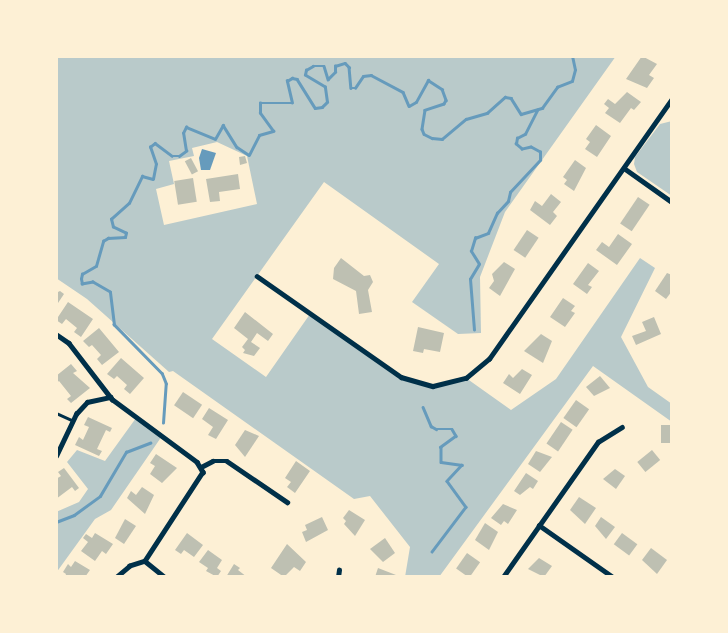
<!DOCTYPE html>
<html>
<head>
<meta charset="utf-8">
<style>
  body { margin:0 }
  #map { position:relative; width:728px; height:633px; overflow:hidden; background:#fdf0d5; font-family:Raleway,sans-serif }
  div>[style] { position:absolute }
  .green>* { inset:0; background:#b9caca }
  .water>* { inset:0; background:#669bbc }
  .stream>* { height:2.5px; margin:-1.25px; padding:0 1.25px; transform-origin:1.25px; border-radius:1.25px; background:#669bbc }
  .building>* { inset:0; background:#bec0b2; transform-origin:0 0 }
  .service>* { height:2.5px; margin:-1.25px; padding:0 1.25px; transform-origin:1.25px; border-radius:1.25px; background:#003049 }
  .minor>* { height:4.5px; margin:-2.25px; padding:0 2.25px; transform-origin:2.25px; border-radius:2.25px; background:#003049 }
  span { translate:-50% -50%; white-space:nowrap; text-align:center; line-height:1.15; -webkit-text-stroke:4.5px #fdf0d5; paint-order:stroke }
  .frame { position:absolute; inset:0; border:58px solid #fdf0d5; pointer-events:none }
</style>
</head>
<body>
<div id="map">
  <div class="green">
    <div style="clip-path:polygon(evenodd,56px 56px,616px 56px,505px 212px,480px 277px,481px 333px,458px 334px,412px 302px,439px 264px,324px 182px,212px 339px,266px 377px,310px 314px,394px 373px,433px 386px,466px 378px,511px 410px,556px 379px,640px 258px,655px 268px,621px 337px,648px 387px,672px 404px,672px 422px,593px 366px,439px 577px,405px 577px,410px 547px,370px 496px,354px 499px,173px 371px,169px 372px,87px 299px,56px 278px,56px 56px,217px 142px,247px 156px,257px 204px,164px 225px,156px 189px,174px 184px,169px 161px,194px 156px,192px 148px,217px 142px)"></div>
    <div style="clip-path:polygon(672px 121px,672px 196px,637px 172px,634px 164px,635px 157px,660px 124px)"></div>
    <div style="clip-path:polygon(136px 418px,162px 436px,111px 510px,95px 519px,56px 573px,56px 512px,79px 502px,88px 489px,67px 462px,77px 450px,105px 461px)"></div>
  </div>
  <div class="water">
    <div style="clip-path:polygon(202px 149px,216px 153px,210px 170px,201px 170px,199px 158px)"></div>
  </div>
  <div class="stream">
    <div style="left:474px;top:330px;width:51px;rotate:-94.5deg"></div>
    <div style="left:470px;top:279px;width:17px;rotate:-59deg"></div>
    <div style="left:479px;top:264px;width:15px;rotate:-122deg"></div>
    <div style="left:471px;top:251px;width:14px;rotate:-73deg"></div>
    <div style="left:475px;top:238px;width:14px;rotate:-21deg"></div>
    <div style="left:488px;top:233px;width:22px;rotate:-66deg"></div>
    <div style="left:497px;top:213px;width:16px;rotate:-47deg"></div>
    <div style="left:508px;top:201px;width:9px;rotate:-77deg"></div>
    <div style="left:510px;top:192px;width:44px;rotate:-46.8deg"></div>
    <div style="left:540px;top:160px;width:8px;rotate:-90deg"></div>
    <div style="left:540px;top:152px;width:10px;rotate:-151deg"></div>
    <div style="left:531px;top:147px;width:9px;rotate:167deg"></div>
    <div style="left:522px;top:149px;width:8px;rotate:-140deg"></div>
    <div style="left:516px;top:144px;width:6px;rotate:-81deg"></div>
    <div style="left:517px;top:138px;width:9px;rotate:-27deg"></div>
    <div style="left:525px;top:134px;width:27px;rotate:-63deg"></div>
    <div style="left:423px;top:407px;width:21px;rotate:67deg"></div>
    <div style="left:431px;top:426px;width:6px;rotate:31deg"></div>
    <div style="left:436px;top:429px;width:16px"></div>
    <div style="left:452px;top:429px;width:8px;rotate:60deg"></div>
    <div style="left:456px;top:436px;width:19px;rotate:144deg"></div>
    <div style="left:441px;top:447px;width:15px;rotate:90deg"></div>
    <div style="left:441px;top:462px;width:21px;rotate:8deg"></div>
    <div style="left:462px;top:465px;width:22px;rotate:133deg"></div>
    <div style="left:447px;top:481px;width:32px;rotate:54deg"></div>
    <div style="left:466px;top:507px;width:56px;rotate:127.1deg"></div>
    <div style="left:163px;top:423px;width:39px;rotate:-86deg"></div>
    <div style="left:166px;top:384px;width:11px;rotate:-112deg"></div>
    <div style="left:162px;top:374px;width:69px;rotate:-134.4deg"></div>
    <div style="left:114px;top:325px;width:33px;rotate:-97deg"></div>
    <div style="left:110px;top:292px;width:20px;rotate:-150deg"></div>
    <div style="left:93px;top:282px;width:11px;rotate:170deg"></div>
    <div style="left:82px;top:284px;width:5px;rotate:-101deg"></div>
    <div style="left:81px;top:279px;width:5px;rotate:-79deg"></div>
    <div style="left:82px;top:274px;width:16px;rotate:-30deg"></div>
    <div style="left:96px;top:266px;width:26px;rotate:-74deg"></div>
    <div style="left:103px;top:241px;width:6px;rotate:-31deg"></div>
    <div style="left:108px;top:238px;width:17px;rotate:-3deg"></div>
    <div style="left:125px;top:237px;width:4px;rotate:-76deg"></div>
    <div style="left:126px;top:233px;width:14px;rotate:-155deg"></div>
    <div style="left:113px;top:227px;width:8px;rotate:-104deg"></div>
    <div style="left:111px;top:219px;width:24px;rotate:-42deg"></div>
    <div style="left:129px;top:203px;width:30px;rotate:-64deg"></div>
    <div style="left:142px;top:176px;width:11px;rotate:15deg"></div>
    <div style="left:153px;top:179px;width:15px;rotate:-79deg"></div>
    <div style="left:156px;top:164px;width:18px;rotate:-109deg"></div>
    <div style="left:150px;top:147px;width:6px;rotate:-39deg"></div>
    <div style="left:155px;top:143px;width:21px;rotate:37deg"></div>
    <div style="left:172px;top:156px;width:7px"></div>
    <div style="left:179px;top:156px;width:9px;rotate:-36deg"></div>
    <div style="left:186px;top:151px;width:18px;rotate:-99deg"></div>
    <div style="left:183px;top:133px;width:7px;rotate:-63deg"></div>
    <div style="left:186px;top:127px;width:31px;rotate:22deg"></div>
    <div style="left:215px;top:139px;width:16px;rotate:-60deg"></div>
    <div style="left:223px;top:125px;width:26px;rotate:58deg"></div>
    <div style="left:237px;top:147px;width:14px;rotate:34deg"></div>
    <div style="left:249px;top:155px;width:22px;rotate:-63deg"></div>
    <div style="left:259px;top:135px;width:15px;rotate:-16deg"></div>
    <div style="left:273px;top:131px;width:22px;rotate:-126deg"></div>
    <div style="left:260px;top:113px;width:10px;rotate:-90deg"></div>
    <div style="left:260px;top:103px;width:32px"></div>
    <div style="left:292px;top:103px;width:23px;rotate:-103deg"></div>
    <div style="left:287px;top:81px;width:6px;rotate:-31deg"></div>
    <div style="left:292px;top:78px;width:5px;rotate:11deg"></div>
    <div style="left:297px;top:79px;width:34px;rotate:58deg"></div>
    <div style="left:315px;top:108px;width:7px;rotate:-8deg"></div>
    <div style="left:322px;top:107px;width:7px;rotate:-45deg"></div>
    <div style="left:327px;top:102px;width:15px;rotate:-98deg"></div>
    <div style="left:325px;top:87px;width:23px;rotate:-149deg"></div>
    <div style="left:305px;top:75px;width:5px;rotate:-79deg"></div>
    <div style="left:306px;top:70px;width:8px;rotate:-30deg"></div>
    <div style="left:313px;top:66px;width:11px"></div>
    <div style="left:324px;top:66px;width:14px;rotate:73deg"></div>
    <div style="left:328px;top:79px;width:10px;rotate:-45deg"></div>
    <div style="left:335px;top:72px;width:6px;rotate:-90deg"></div>
    <div style="left:335px;top:66px;width:10px;rotate:-17deg"></div>
    <div style="left:345px;top:63px;width:6px;rotate:45deg"></div>
    <div style="left:349px;top:67px;width:21px;rotate:85deg"></div>
    <div style="left:351px;top:88px;width:4px"></div>
    <div style="left:355px;top:88px;width:14px;rotate:-56deg"></div>
    <div style="left:363px;top:76px;width:8px;rotate:-7deg"></div>
    <div style="left:371px;top:75px;width:36px;rotate:28deg"></div>
    <div style="left:403px;top:92px;width:15px;rotate:67deg"></div>
    <div style="left:409px;top:106px;width:8px;rotate:-30deg"></div>
    <div style="left:416px;top:102px;width:25px;rotate:-61deg"></div>
    <div style="left:428px;top:80px;width:17px;rotate:33deg"></div>
    <div style="left:442px;top:89px;width:12px;rotate:70deg"></div>
    <div style="left:446px;top:100px;width:4px;rotate:117deg"></div>
    <div style="left:444px;top:104px;width:20px;rotate:162deg"></div>
    <div style="left:425px;top:110px;width:19px;rotate:99deg"></div>
    <div style="left:422px;top:129px;width:5px;rotate:68deg"></div>
    <div style="left:424px;top:134px;width:9px;rotate:27deg"></div>
    <div style="left:432px;top:138px;width:10px;rotate:6deg"></div>
    <div style="left:442px;top:139px;width:31px;rotate:-40deg"></div>
    <div style="left:466px;top:119px;width:22px;rotate:-16deg"></div>
    <div style="left:487px;top:113px;width:24px;rotate:-42deg"></div>
    <div style="left:505px;top:97px;width:6px;rotate:9deg"></div>
    <div style="left:511px;top:98px;width:19px;rotate:58deg"></div>
    <div style="left:521px;top:114px;width:22px;rotate:-16deg"></div>
    <div style="left:542px;top:108px;width:26px;rotate:-54deg"></div>
    <div style="left:557px;top:87px;width:16px;rotate:-22deg"></div>
    <div style="left:572px;top:81px;width:11px;rotate:-75deg"></div>
    <div style="left:575px;top:70px;width:14px;rotate:-102deg"></div>
    <div style="left:56px;top:522px;width:19px;rotate:-21deg"></div>
    <div style="left:74px;top:515px;width:32px;rotate:-36deg"></div>
    <div style="left:100px;top:496px;width:51px;rotate:-59.4deg"></div>
    <div style="left:126px;top:452px;width:26px;rotate:-21deg"></div>
  </div>
  <div class="building">
    <div style="clip-path:polygon(642px 56px,657px 64px,649px 75px,654px 78px,647px 88px,626px 79px)"></div>
    <div style="clip-path:polygon(627px 92px,641px 102px,634px 110px,631px 108px,620px 123px,605px 113px,609px 108px,604px 104px,608px 99px,615px 104px)"></div>
    <div style="clip-path:polygon(596px 125px,611px 136px,597px 157px,585px 149px,590px 142px,586px 139px)"></div>
    <div style="clip-path:polygon(245px 156px,247px 163px,240px 165px,239px 157px)"></div>
    <div style="left:191px;top:158px;width:15px;height:7px;rotate:62deg"></div>
    <div style="clip-path:polygon(575px 160px,586px 168px,574px 191px,564px 184px,567px 180px,563px 177px)"></div>
    <div style="clip-path:polygon(238px 174px,240px 189px,219px 192px,220px 201px,210px 202px,206px 179px)"></div>
    <div style="left:193px;top:178px;width:24px;height:19px;rotate:81deg"></div>
    <div style="clip-path:polygon(551px 194px,561px 202px,553px 212px,557px 216px,550px 225px,530px 210px,535px 201px,542px 206px)"></div>
    <div style="left:638px;top:197px;width:14px;height:32px;rotate:34deg"></div>
    <div style="left:527px;top:230px;width:14px;height:24px;rotate:34deg"></div>
    <div style="clip-path:polygon(618px 234px,632px 244px,617px 265px,596px 250px,602px 242px,609px 247px)"></div>
    <div style="clip-path:polygon(341px 258px,364px 276px,370px 275px,373px 282px,368px 290px,372px 312px,359px 314px,356px 291px,333px 279px,334px 268px)"></div>
    <div style="clip-path:polygon(504px 262px,515px 269px,500px 296px,489px 288px,494px 281px,492px 274px)"></div>
    <div style="clip-path:polygon(588px 263px,599px 271px,588px 285px,592px 287px,587px 294px,573px 284px)"></div>
    <div style="clip-path:polygon(667px 273px,672px 275px,672px 291px,666px 299px,655px 291px)"></div>
    <div style="clip-path:polygon(60px 291px,64px 294px,56px 306px,56px 293px)"></div>
    <div style="clip-path:polygon(563px 298px,575px 306px,571px 311px,575px 313px,565px 327px,550px 317px)"></div>
    <div style="clip-path:polygon(68px 302px,93px 319px,81px 337px,74px 332px,77px 328px,66px 319px,62px 324px,56px 320px)"></div>
    <div style="clip-path:polygon(245px 312px,273px 334px,268px 341px,257px 333px,251px 342px,260px 348px,254px 356px,243px 353px,245px 350px,242px 347px,248px 339px,234px 328px)"></div>
    <div style="clip-path:polygon(654px 317px,661px 334px,636px 345px,632px 336px,646px 331px,642px 322px)"></div>
    <div style="clip-path:polygon(418px 327px,444px 333px,440px 352px,424px 349px,423px 353px,413px 351px)"></div>
    <div style="clip-path:polygon(99px 328px,119px 352px,102px 365px,97px 359px,101px 355px,92px 345px,89px 347px,83px 341px)"></div>
    <div style="clip-path:polygon(541px 334px,552px 341px,543px 363px,524px 351px)"></div>
    <div style="clip-path:polygon(121px 358px,144px 378px,130px 394px,124px 389px,127px 385px,117px 376px,114px 379px,107px 374px)"></div>
    <div style="clip-path:polygon(71px 364px,77px 371px,73px 373px,90px 388px,71px 403px,67px 399px,71px 396px,59px 381px,56px 383px,56px 376px)"></div>
    <div style="clip-path:polygon(522px 369px,532px 375px,520px 394px,503px 383px,509px 374px,513px 378px)"></div>
    <div style="clip-path:polygon(600px 376px,610px 388px,594px 396px,586px 387px)"></div>
    <div style="left:183px;top:392px;width:23px;height:16px;rotate:34deg"></div>
    <div style="left:576px;top:400px;width:16px;height:22px;rotate:35deg"></div>
    <div style="clip-path:polygon(209px 408px,228px 420px,216px 439px,208px 435px,213px 427px,202px 419px)"></div>
    <div style="clip-path:polygon(88px 417px,112px 428px,110px 432px,106px 430px,97px 449px,102px 451px,99px 456px,75px 445px,79px 437px,83px 440px,89px 427px,84px 425px)"></div>
    <div style="left:561px;top:422px;width:14px;height:26px;rotate:34deg"></div>
    <div style="left:661px;top:425px;width:11px;height:18px"></div>
    <div style="clip-path:polygon(245px 430px,259px 436px,245px 457px,235px 445px)"></div>
    <div style="left:652px;top:450px;width:13px;height:19px;rotate:51deg"></div>
    <div style="clip-path:polygon(536px 451px,552px 457px,540px 472px,528px 464px)"></div>
    <div style="clip-path:polygon(156px 454px,177px 468px,162px 483px,150px 474px,155px 466px,150px 463px)"></div>
    <div style="clip-path:polygon(296px 461px,310px 471px,295px 493px,287px 487px,291px 482px,285px 478px)"></div>
    <div style="clip-path:polygon(64px 468px,79px 488px,75px 491px,72px 487px,56px 499px,56px 479px,61px 476px,58px 472px)"></div>
    <div style="clip-path:polygon(615px 469px,625px 476px,616px 489px,603px 479px)"></div>
    <div style="clip-path:polygon(526px 473px,538px 481px,533px 489px,530px 487px,520px 495px,514px 491px)"></div>
    <div style="clip-path:polygon(142px 487px,154px 495px,145px 514px,127px 498px,131px 491px,136px 495px)"></div>
    <div style="clip-path:polygon(579px 497px,596px 508px,585px 524px,570px 510px)"></div>
    <div style="clip-path:polygon(503px 504px,517px 510px,508px 524px,504px 521px,501px 525px,491px 518px)"></div>
    <div style="clip-path:polygon(349px 510px,365px 520px,355px 536px,344px 524px,346px 521px,343px 518px)"></div>
    <div style="clip-path:polygon(322px 517px,328px 530px,306px 542px,302px 532px,307px 530px,305px 525px)"></div>
    <div style="clip-path:polygon(601px 517px,615px 527px,606px 539px,595px 526px)"></div>
    <div style="clip-path:polygon(125px 519px,136px 526px,124px 544px,115px 538px)"></div>
    <div style="clip-path:polygon(485px 523px,498px 532px,489px 550px,475px 540px)"></div>
    <div style="clip-path:polygon(95px 533px,113px 544px,106px 554px,102px 551px,95px 561px,81px 551px,88px 542px,83px 538px,86px 534px,92px 538px)"></div>
    <div style="clip-path:polygon(187px 533px,203px 545px,194px 557px,184px 550px,181px 554px,175px 550px)"></div>
    <div style="left:622px;top:533px;width:19px;height:14px;rotate:36deg"></div>
    <div style="clip-path:polygon(385px 538px,395px 553px,383px 562px,370px 549px)"></div>
    <div style="clip-path:polygon(287px 544px,306px 562px,300px 571px,294px 567px,284px 577px,271px 568px)"></div>
    <div style="clip-path:polygon(651px 548px,667px 560px,657px 574px,642px 560px)"></div>
    <div style="clip-path:polygon(208px 550px,222px 560px,217px 568px,221px 571px,217px 577px,206px 571px,208px 568px,199px 562px)"></div>
    <div style="left:467px;top:553px;width:16px;height:19px;rotate:35deg"></div>
    <div style="clip-path:polygon(539px 558px,552px 566px,544px 577px,528px 569px)"></div>
    <div style="clip-path:polygon(75px 561px,90px 570px,85px 577px,65px 577px,66px 574px,63px 572px,68px 564px,71px 567px)"></div>
    <div style="clip-path:polygon(234px 564px,240px 568px,238px 570px,247px 577px,226px 577px)"></div>
    <div style="clip-path:polygon(378px 568px,396px 575px,396px 577px,375px 577px)"></div>
  </div>
  <div class="service">
    <div style="left:56px;top:413px;width:17px;rotate:24deg"></div>
  </div>
  <div class="minor">
    <div style="left:624px;top:168px;width:59px;rotate:35.3deg"></div>
    <div style="left:257px;top:276px;width:176px;rotate:35deg"></div>
    <div style="left:401px;top:377px;width:33px;rotate:16deg"></div>
    <div style="left:433px;top:386px;width:34px;rotate:-14deg"></div>
    <div style="left:466px;top:378px;width:30px;rotate:-40deg"></div>
    <div style="left:489px;top:359px;width:318px;rotate:-54.9deg"></div>
    <div style="left:56px;top:334px;width:16px;rotate:35deg"></div>
    <div style="left:69px;top:343px;width:71px;rotate:52.5deg"></div>
    <div style="left:112px;top:399px;width:106px;rotate:36.5deg"></div>
    <div style="left:197px;top:462px;width:12px;rotate:59deg"></div>
    <div style="left:203px;top:472px;width:106px;rotate:123.1deg"></div>
    <div style="left:145px;top:561px;width:16px;rotate:162deg"></div>
    <div style="left:130px;top:566px;width:17px;rotate:140deg"></div>
    <div style="left:56px;top:456px;width:47px;rotate:-64.5deg"></div>
    <div style="left:76px;top:414px;width:16px;rotate:-47deg"></div>
    <div style="left:87px;top:402px;width:24px;rotate:-12deg"></div>
    <div style="left:201px;top:467px;width:13px;rotate:-27deg"></div>
    <div style="left:213px;top:461px;width:14px"></div>
    <div style="left:227px;top:461px;width:73px;rotate:34.3deg"></div>
    <div style="left:539px;top:525px;width:90px;rotate:35.1deg"></div>
    <div style="left:145px;top:561px;width:26px;rotate:39deg"></div>
    <div style="left:338px;top:577px;width:7px;rotate:-82deg"></div>
    <div style="left:503px;top:577px;width:165px;rotate:-54.9deg"></div>
    <div style="left:598px;top:442px;width:28px;rotate:-32deg"></div>
  </div>
  <div class="frame"></div>
</div>
</body>
</html>
